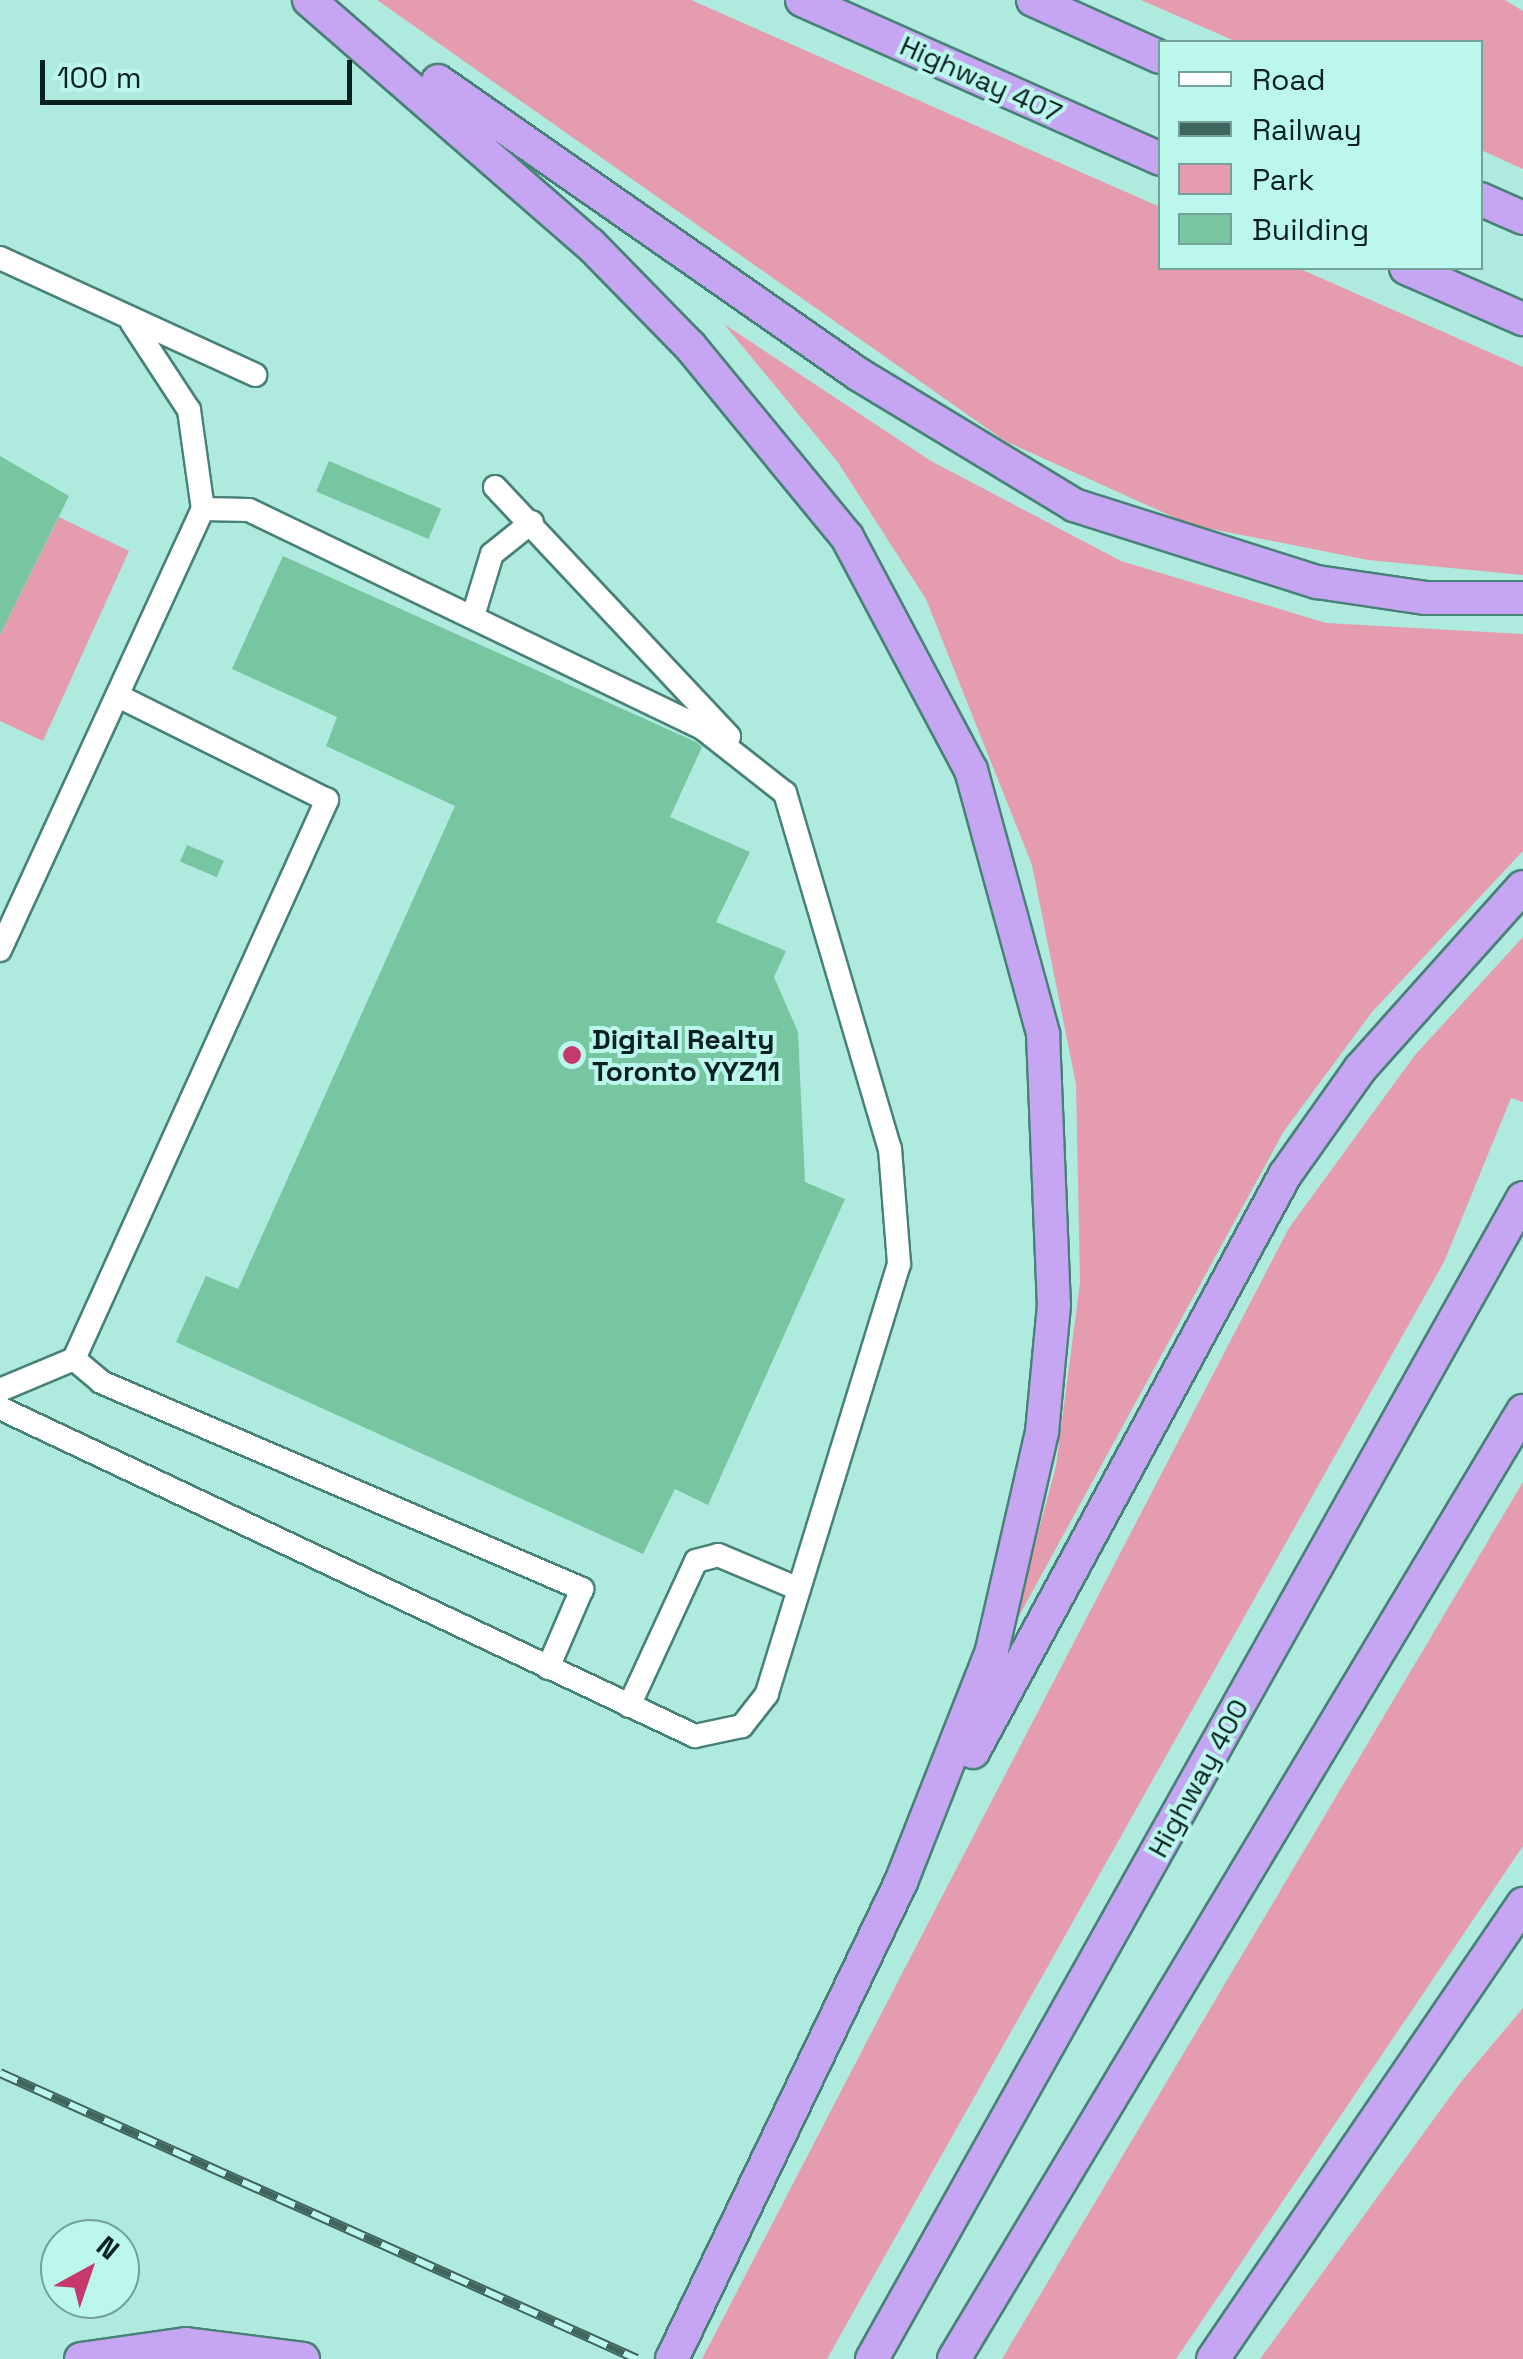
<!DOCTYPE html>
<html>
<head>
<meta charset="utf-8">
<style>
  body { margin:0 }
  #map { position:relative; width:1523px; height:2359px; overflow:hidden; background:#afeadf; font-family:"Space Grotesk",sans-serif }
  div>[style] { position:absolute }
  .green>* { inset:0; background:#e59cae }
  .building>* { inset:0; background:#77c6a1; transform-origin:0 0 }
  .roads { filter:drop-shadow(2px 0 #488178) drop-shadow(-2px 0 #488178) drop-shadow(0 2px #488178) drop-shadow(0 -2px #488178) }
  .minor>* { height:22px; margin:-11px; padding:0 11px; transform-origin:11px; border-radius:11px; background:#fff }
  .highway>* { height:32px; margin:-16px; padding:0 16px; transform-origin:16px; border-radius:16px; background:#c6a6f3 }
  .rail>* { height:10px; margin-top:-5px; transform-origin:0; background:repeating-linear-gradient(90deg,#bcf7ed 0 19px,#40645e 0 38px); box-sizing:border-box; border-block:2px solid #40645e }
  .dots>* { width:28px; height:28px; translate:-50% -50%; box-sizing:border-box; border:5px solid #bcf7ed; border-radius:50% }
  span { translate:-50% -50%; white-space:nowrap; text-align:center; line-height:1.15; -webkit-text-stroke:8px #bcf7ed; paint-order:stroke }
  .street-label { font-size:28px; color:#09211e }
  .poi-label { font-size:28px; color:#09211e; font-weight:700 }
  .left { translate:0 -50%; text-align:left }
  .legend { position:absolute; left:1158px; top:40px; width:325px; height:230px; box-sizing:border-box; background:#bcf7ed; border:2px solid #74a19a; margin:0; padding:12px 18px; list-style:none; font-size:30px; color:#09211e }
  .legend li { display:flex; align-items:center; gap:20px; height:50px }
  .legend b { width:50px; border:2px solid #74a19a }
  .north { position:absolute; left:40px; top:2219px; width:100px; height:100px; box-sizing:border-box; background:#bcf7ed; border:2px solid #74a19a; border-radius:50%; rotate:40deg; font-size:28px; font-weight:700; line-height:40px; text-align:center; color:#09211e }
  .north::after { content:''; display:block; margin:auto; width:35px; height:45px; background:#c5396c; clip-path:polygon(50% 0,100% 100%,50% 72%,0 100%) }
  .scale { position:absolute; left:40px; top:60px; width:312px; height:45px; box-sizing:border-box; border:5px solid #09211e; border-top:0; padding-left:12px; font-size:30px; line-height:35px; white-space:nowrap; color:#09211e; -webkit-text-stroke:8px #bcf7ed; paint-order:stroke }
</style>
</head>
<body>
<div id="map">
  <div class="green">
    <div style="clip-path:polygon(377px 0,691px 0,1160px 207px,1160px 268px,1298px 268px,1523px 367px,1523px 575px,1368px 560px,1191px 525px,1005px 441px)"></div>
    <div style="clip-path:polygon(1141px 0,1505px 0,1523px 11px,1523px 169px,1481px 150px,1480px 42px,1237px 42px)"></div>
    <div style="clip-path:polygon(724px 324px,931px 461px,1121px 561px,1326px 623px,1523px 634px,1523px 851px,1372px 1012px,1284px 1131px,1013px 1627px,1056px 1466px,1080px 1283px,1076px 1084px,1032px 865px,926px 599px,837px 461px)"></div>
    <div style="clip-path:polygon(59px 517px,129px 551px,43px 741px,0 721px,0 635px)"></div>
    <div style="clip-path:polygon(1523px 937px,1523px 1102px,1511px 1098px,1444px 1262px,827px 2359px,702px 2359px,1289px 1228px,1415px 1055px)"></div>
    <div style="clip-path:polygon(1523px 1482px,1523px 1846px,1176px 2359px,1002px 2359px)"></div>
    <div style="clip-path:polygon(1523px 2008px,1523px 2359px,1260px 2359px,1460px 2083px)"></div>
  </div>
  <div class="building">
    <div style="clip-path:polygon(0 456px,69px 496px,0 635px)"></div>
    <div style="left:329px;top:461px;width:122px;height:33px;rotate:23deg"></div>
    <div style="clip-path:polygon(283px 556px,696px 742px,702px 747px,670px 817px,750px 852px,716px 922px,786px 951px,774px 977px,798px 1032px,805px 1182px,845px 1199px,708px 1505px,675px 1489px,643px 1554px,176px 1342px,206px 1276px,238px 1289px,455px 806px,326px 746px,337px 717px,232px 669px)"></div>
    <div style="left:187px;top:845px;width:40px;height:18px;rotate:23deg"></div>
  </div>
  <div class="roads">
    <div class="minor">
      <div style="left:0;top:258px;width:281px;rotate:24.6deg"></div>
      <div style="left:132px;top:323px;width:104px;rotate:56.8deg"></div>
      <div style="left:189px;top:410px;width:100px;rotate:82deg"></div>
      <div style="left:495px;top:487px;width:342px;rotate:46.8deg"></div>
      <div style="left:473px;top:616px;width:65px;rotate:-73deg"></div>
      <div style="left:492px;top:554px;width:51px;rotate:-38.7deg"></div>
      <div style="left:0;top:950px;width:485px;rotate:-65.3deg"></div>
      <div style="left:203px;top:509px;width:46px;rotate:1.2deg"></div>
      <div style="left:249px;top:510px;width:503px;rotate:25.7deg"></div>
      <div style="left:702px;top:728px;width:105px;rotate:38.1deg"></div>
      <div style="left:785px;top:793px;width:371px;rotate:73.6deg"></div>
      <div style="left:890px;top:1149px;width:115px;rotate:85.5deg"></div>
      <div style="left:899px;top:1264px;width:450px;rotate:107.1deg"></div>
      <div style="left:767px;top:1694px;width:41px;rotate:128deg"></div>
      <div style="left:742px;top:1726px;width:48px;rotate:168deg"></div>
      <div style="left:695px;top:1736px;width:769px;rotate:-154.74deg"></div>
      <div style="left:74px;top:1359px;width:614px;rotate:-65.65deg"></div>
      <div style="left:327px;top:800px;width:233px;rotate:-153.5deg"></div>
      <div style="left:0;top:1390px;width:80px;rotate:-22.7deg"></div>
      <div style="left:74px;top:1359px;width:35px;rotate:40deg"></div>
      <div style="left:101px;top:1382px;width:524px;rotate:23.28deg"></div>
      <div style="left:582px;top:1589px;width:86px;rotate:113.3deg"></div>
      <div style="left:629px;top:1706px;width:160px;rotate:-65.2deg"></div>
      <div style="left:696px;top:1561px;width:23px;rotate:-15deg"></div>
      <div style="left:718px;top:1555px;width:88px;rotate:22.8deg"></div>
    </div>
    <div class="highway">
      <div style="left:309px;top:0;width:372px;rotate:41deg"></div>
      <div style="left:590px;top:244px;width:143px;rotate:45.6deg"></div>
      <div style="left:690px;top:346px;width:247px;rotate:50.6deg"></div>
      <div style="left:847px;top:537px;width:264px;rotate:62deg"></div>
      <div style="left:971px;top:770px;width:274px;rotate:74.7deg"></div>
      <div style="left:1043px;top:1034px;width:271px;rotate:87.7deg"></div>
      <div style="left:1054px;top:1305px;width:128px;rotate:95.4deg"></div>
      <div style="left:1042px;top:1432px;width:225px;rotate:102.9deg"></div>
      <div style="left:992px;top:1651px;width:248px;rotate:111.5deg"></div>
      <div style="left:901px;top:1882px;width:529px;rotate:115.64deg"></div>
      <div style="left:802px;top:0;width:392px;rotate:23.9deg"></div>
      <div style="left:1033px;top:0;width:139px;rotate:24.2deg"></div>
      <div style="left:438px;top:81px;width:512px;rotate:34.9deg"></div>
      <div style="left:858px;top:374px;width:253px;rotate:31.2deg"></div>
      <div style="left:1074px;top:505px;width:255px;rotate:17.6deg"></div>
      <div style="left:1317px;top:582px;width:109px;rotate:8.4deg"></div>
      <div style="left:1425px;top:598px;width:98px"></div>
      <div style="left:1480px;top:199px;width:47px;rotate:23.8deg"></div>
      <div style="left:1406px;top:268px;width:128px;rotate:23.6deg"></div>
      <div style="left:973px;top:1752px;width:656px;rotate:-61.6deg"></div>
      <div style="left:1285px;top:1175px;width:130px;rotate:-54.7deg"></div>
      <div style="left:1360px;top:1069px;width:244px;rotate:-48.2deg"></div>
      <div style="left:81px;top:2359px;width:106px;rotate:-8.1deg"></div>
      <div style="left:186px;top:2344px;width:118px;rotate:7.3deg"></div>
      <div style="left:872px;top:2359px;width:1331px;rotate:-60.72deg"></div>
      <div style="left:954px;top:2359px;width:1106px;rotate:-59.03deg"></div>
      <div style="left:1213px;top:2359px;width:551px;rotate:-55.73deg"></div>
    </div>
  </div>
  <div class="rail">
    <div style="left:0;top:2073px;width:698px;rotate:24.18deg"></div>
  </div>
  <div class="dots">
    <div style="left:572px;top:1055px;background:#c5396c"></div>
  </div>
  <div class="street-label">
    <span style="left:981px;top:79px;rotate:24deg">Highway 407</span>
    <span style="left:1198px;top:1778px;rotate:-61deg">Highway 400</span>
  </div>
  <div class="poi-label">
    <span class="left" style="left:592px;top:1055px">Digital Realty<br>Toronto YYZ11</span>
  </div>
  <ul class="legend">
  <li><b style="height:12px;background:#fff"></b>Road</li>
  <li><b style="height:12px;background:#40645e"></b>Railway</li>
  <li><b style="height:28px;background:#e59cae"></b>Park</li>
  <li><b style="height:28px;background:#77c6a1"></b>Building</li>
  </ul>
  <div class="north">N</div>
  <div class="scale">100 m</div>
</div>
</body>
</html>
